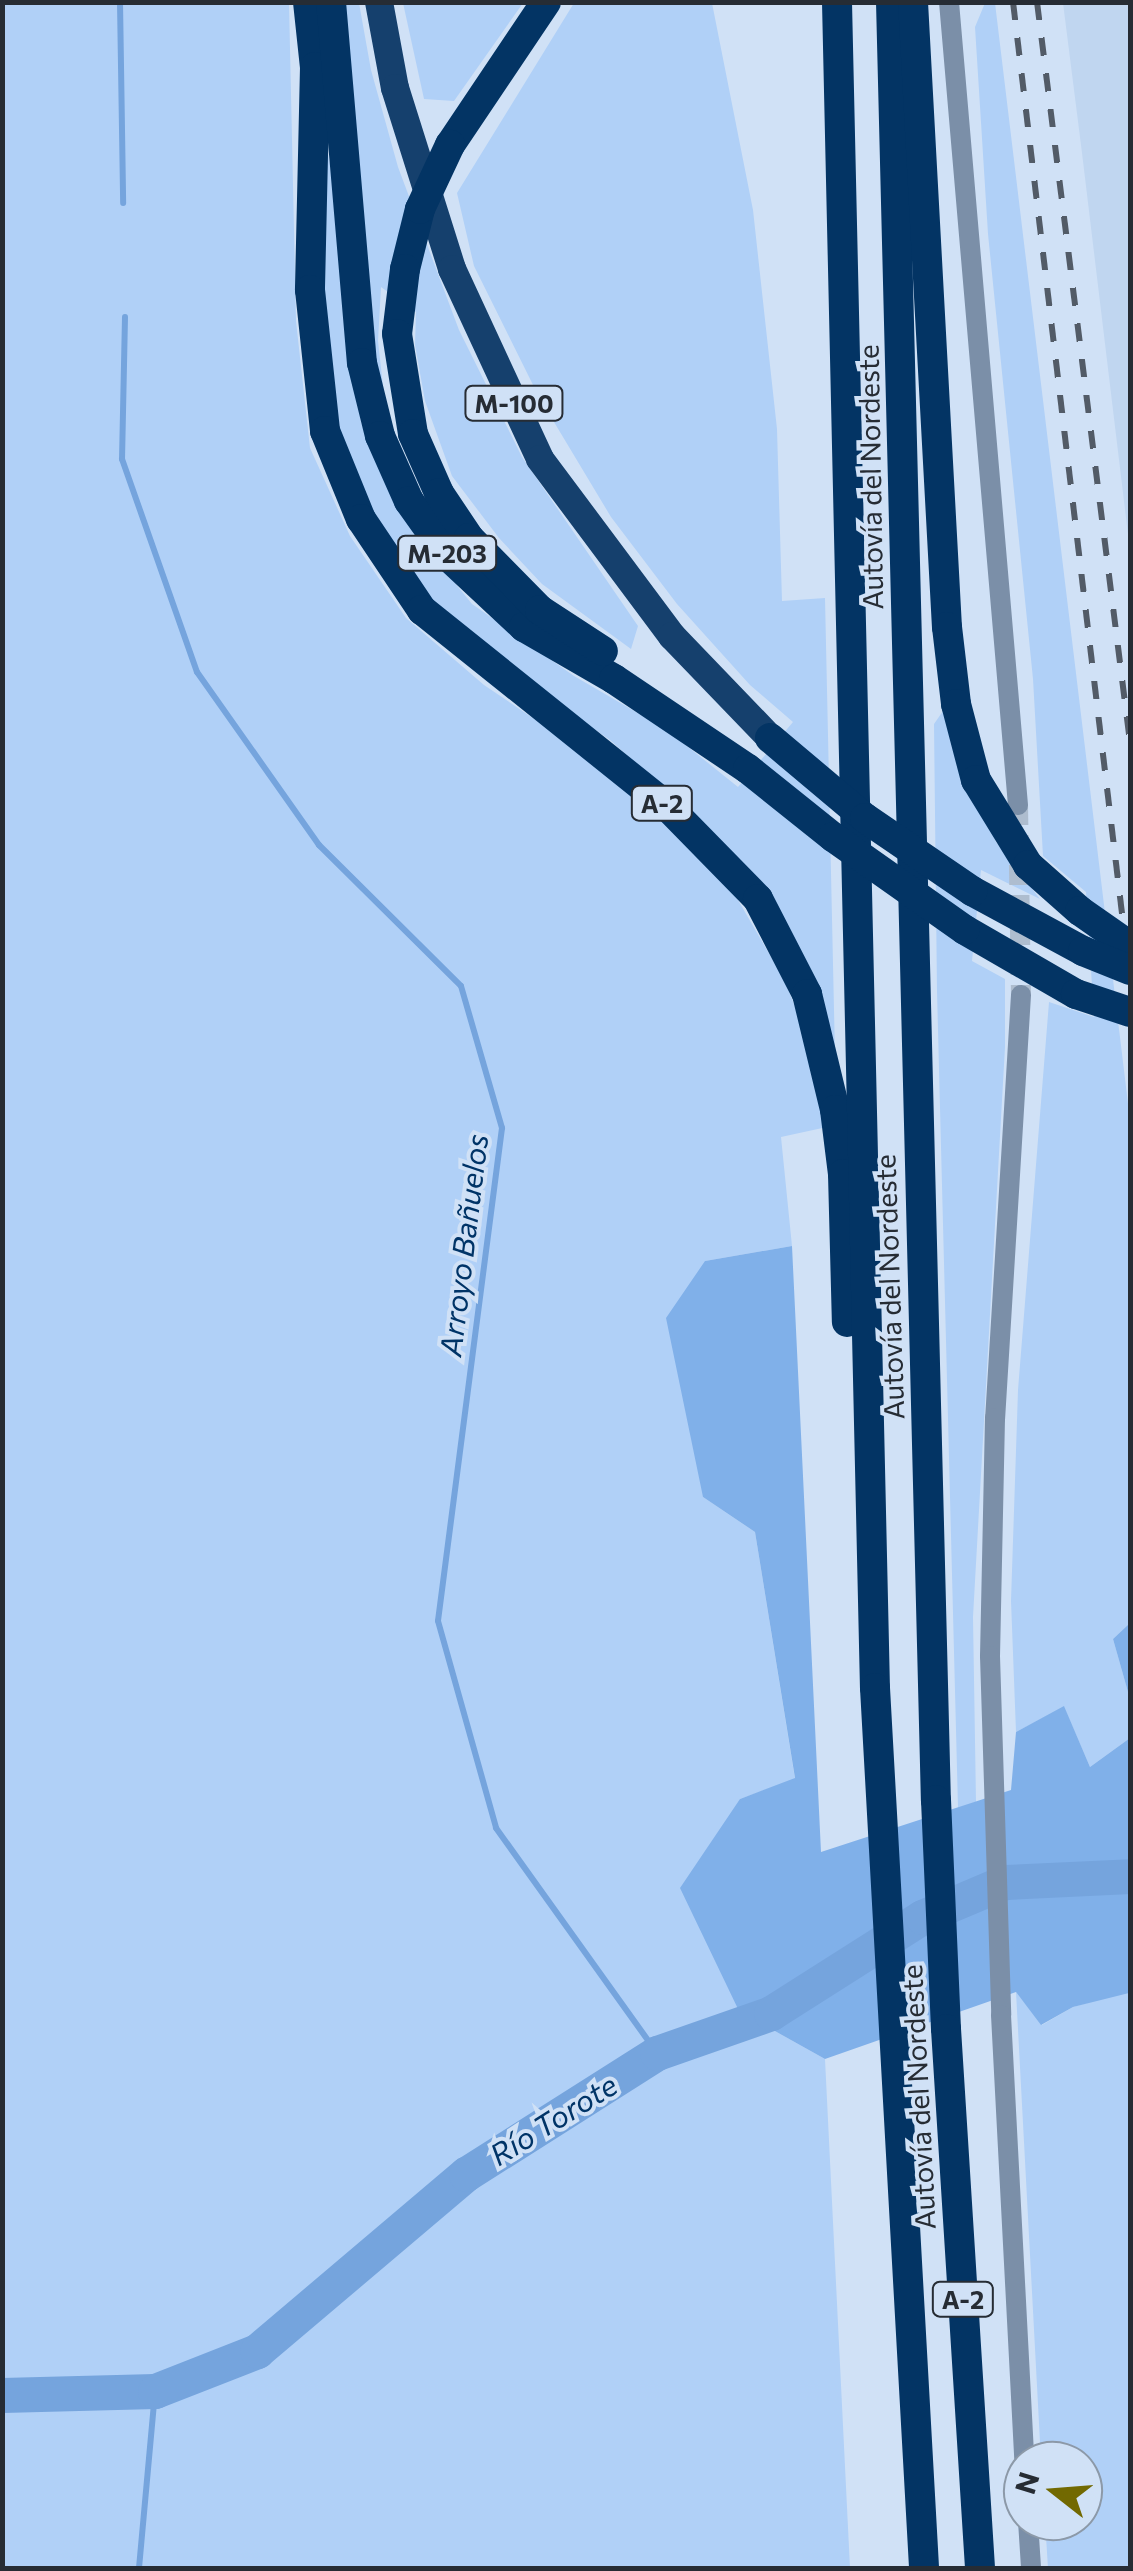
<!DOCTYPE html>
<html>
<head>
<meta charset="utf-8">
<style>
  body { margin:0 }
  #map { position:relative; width:1133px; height:2571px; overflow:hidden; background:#d0e1f6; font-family:Commissioner,sans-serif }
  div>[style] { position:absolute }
  .built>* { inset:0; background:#c0d6f0 }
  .green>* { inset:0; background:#b0d0f7 }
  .forest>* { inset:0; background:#80b0e9 }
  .stream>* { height:6px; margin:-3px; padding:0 3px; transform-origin:3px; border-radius:3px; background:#75a4dd }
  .river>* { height:35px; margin:-17.5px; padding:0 17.5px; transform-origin:17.5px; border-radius:17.5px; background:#75a4dd }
  .tertiary-tunnel>* { height:20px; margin-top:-10px; transform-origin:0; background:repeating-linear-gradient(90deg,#aebdcf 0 20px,transparent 0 30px) }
  .tertiary>* { height:20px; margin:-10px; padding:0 10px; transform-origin:10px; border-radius:10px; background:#7b8fa8 }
  .trunk>* { height:28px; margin:-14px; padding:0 14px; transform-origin:14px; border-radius:14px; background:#15406d }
  .motorway>* { height:30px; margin:-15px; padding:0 15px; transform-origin:15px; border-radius:15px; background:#033464 }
  .rail>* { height:6px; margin-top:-3px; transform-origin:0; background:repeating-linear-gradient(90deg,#525b67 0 18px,transparent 0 36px) }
  .motorway-bridge>* { height:30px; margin:-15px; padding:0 15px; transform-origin:15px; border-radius:15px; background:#033464 }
  span { translate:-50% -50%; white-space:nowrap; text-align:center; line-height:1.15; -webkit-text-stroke:8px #d0e1f6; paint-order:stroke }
  .shield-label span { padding:2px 8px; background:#d0e1f6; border:2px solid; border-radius:8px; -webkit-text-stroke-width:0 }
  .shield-label { font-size:25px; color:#262c34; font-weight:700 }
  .street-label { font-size:28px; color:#262c34 }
  .water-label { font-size:30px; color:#003467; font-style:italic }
  .frame { position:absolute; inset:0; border:5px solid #262c34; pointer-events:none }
  .north { position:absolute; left:1003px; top:2441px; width:100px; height:100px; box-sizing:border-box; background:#d0e1f6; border:2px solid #8c99a8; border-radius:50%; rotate:287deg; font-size:28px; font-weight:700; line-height:40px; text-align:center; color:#262c34 }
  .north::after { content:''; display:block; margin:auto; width:35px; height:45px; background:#726901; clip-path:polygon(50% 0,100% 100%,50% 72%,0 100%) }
</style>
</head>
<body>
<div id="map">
  <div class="built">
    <div style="clip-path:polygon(1063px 3px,1130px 3px,1130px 551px,1082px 153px)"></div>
  </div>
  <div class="green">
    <div style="clip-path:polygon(2px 3px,289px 3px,296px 321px,310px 448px,350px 536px,406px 618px,484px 685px,608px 769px,724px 876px,785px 981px,814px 1056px,827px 1127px,781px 1137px,792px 1246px,705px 1261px,703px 1497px,755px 1532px,795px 1779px,740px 1799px,739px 2011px,825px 2059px,850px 2568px,3px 2568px)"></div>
    <div style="clip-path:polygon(343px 3px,359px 3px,371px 70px,398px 167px,459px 330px,522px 457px,638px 626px,631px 649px,542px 584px,499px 538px,452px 476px,425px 401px,415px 345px,416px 312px,381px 287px,378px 341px,385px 404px,372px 369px)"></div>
    <div style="clip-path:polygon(403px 3px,403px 2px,523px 3px,454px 101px,424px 99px)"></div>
    <div style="clip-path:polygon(574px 3px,712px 3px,753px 210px,777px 429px,782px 601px,825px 598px,835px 1055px,697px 818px,610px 740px,500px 664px,435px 607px,356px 496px,329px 410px,321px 272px,320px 111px,334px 186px,344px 323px,361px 422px,382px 474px,420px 540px,472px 604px,574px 676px,667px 730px,738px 787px,793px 722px,750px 685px,677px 604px,611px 517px,539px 397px,474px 266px,457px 193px)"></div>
    <div style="clip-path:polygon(985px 3px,995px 3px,1130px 1120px,1130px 1623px,1113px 1639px,1130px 1699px,1130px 1738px,1090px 1767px,1064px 1707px,1016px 1732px,1011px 1601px,1018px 1390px,1049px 1002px,1094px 1017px,1086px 892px,1043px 856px,1033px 679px,988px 234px,975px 27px)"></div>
    <div style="clip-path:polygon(943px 711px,996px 842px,1040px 899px,981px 870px,972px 961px,1005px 979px,1005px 1047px,973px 1617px,976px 1802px,958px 1808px,937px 991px,934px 724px)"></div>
    <div style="clip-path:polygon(1130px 1991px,1130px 2568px,1048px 2568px,1045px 2521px,1083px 2521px,1083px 2461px,1041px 2461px,1016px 1992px,1042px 2025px,1073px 2007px)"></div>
  </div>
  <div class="forest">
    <div style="clip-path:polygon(792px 1246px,821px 1852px,1011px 1790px,1016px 1732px,1064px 1706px,1090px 1767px,1130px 1738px,1129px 1993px,1073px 2007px,1041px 2025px,1016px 1992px,825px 2059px,739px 2011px,680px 1888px,740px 1799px,795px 1778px,755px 1532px,703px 1497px,666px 1318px,705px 1261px)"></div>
    <div style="clip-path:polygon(1130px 1623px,1130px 1699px,1113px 1639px)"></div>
  </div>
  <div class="stream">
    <div style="left:120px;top:2px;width:201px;rotate:89.1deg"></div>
    <div style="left:125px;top:317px;width:142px;rotate:91.2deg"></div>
    <div style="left:122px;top:459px;width:226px;rotate:70.6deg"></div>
    <div style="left:197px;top:672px;width:212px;rotate:54.8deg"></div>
    <div style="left:319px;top:845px;width:200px;rotate:44.8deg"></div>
    <div style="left:461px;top:986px;width:148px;rotate:73.9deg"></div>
    <div style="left:502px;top:1128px;width:497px;rotate:97.4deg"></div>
    <div style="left:438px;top:1621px;width:215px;rotate:74.3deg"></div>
    <div style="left:496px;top:1828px;width:277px;rotate:54.4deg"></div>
    <div style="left:139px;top:2568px;width:178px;rotate:-84.8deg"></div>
  </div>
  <div class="river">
    <div style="left:2px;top:2395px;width:153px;rotate:-1.5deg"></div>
    <div style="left:155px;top:2391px;width:110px;rotate:-21.4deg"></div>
    <div style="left:257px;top:2351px;width:274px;rotate:-40.3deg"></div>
    <div style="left:466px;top:2174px;width:226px;rotate:-32.4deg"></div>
    <div style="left:657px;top:2053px;width:121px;rotate:-19.3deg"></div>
    <div style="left:771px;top:2013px;width:179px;rotate:-32.4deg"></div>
    <div style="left:922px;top:1917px;width:90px;rotate:-22.9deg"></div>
    <div style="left:1005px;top:1882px;width:125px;rotate:-2.7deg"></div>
  </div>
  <div class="tertiary-tunnel">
    <div style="left:1018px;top:805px;width:190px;rotate:89.1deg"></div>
  </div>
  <div class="tertiary">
    <div style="left:949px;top:2px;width:806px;rotate:85.09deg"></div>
    <div style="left:1021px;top:995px;width:424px;rotate:93.5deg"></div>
    <div style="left:995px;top:1418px;width:238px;rotate:91.2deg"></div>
    <div style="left:990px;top:1656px;width:359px;rotate:88.2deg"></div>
    <div style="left:1001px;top:2015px;width:447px;rotate:87deg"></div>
    <div style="left:1028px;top:2521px;width:47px;rotate:86.3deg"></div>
  </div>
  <div class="trunk">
    <div style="left:379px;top:2px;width:87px;rotate:79.5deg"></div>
    <div style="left:395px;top:88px;width:190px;rotate:72.5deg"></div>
    <div style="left:452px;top:269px;width:209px;rotate:65.1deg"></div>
    <div style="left:540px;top:459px;width:221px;rotate:53.3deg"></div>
    <div style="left:672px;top:636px;width:141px;rotate:46.1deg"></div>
  </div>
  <div class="motorway">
    <div style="left:308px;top:2px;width:65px;rotate:83.9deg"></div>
    <div style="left:315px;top:67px;width:223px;rotate:91.3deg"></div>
    <div style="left:310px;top:290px;width:142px;rotate:83.9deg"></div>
    <div style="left:325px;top:431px;width:95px;rotate:67.8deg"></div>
    <div style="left:361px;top:519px;width:110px;rotate:56.2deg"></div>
    <div style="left:422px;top:610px;width:317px;rotate:38.7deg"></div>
    <div style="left:669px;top:808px;width:127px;rotate:45.6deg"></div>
    <div style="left:758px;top:899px;width:107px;rotate:62.7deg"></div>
    <div style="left:807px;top:994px;width:119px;rotate:76.4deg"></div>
    <div style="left:835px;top:1110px;width:64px;rotate:82.9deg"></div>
    <div style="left:843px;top:1174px;width:148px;rotate:88.5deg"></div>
    <div style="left:331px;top:2px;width:362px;rotate:85.1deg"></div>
    <div style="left:362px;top:363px;width:75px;rotate:76.1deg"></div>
    <div style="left:380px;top:436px;width:71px;rotate:66deg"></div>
    <div style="left:409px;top:501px;width:69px;rotate:54.5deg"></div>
    <div style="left:449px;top:557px;width:103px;rotate:43deg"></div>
    <div style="left:524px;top:627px;width:104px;rotate:30deg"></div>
    <div style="left:614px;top:679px;width:161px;rotate:33.9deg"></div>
    <div style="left:837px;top:2px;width:1686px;rotate:88.71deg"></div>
    <div style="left:875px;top:1688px;width:881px;rotate:86.81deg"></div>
    <div style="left:891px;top:2px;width:1799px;rotate:88.57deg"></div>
    <div style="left:936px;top:1800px;width:229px;rotate:87.5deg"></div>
    <div style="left:946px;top:2029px;width:540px;rotate:86.39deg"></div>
    <div style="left:913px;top:2px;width:626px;rotate:86.89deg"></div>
    <div style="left:947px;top:627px;width:78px;rotate:83.3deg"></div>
    <div style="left:956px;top:704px;width:79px;rotate:75.3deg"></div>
    <div style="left:976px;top:780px;width:100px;rotate:58.5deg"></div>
    <div style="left:1028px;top:865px;width:69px;rotate:41.5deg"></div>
    <div style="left:450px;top:145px;width:172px;rotate:-56.1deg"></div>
    <div style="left:420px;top:209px;width:62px;rotate:104deg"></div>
    <div style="left:405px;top:269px;width:65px;rotate:97deg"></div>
    <div style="left:397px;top:334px;width:101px;rotate:80.9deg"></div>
    <div style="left:413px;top:434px;width:64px;rotate:66.2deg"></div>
    <div style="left:439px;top:493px;width:54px;rotate:56.3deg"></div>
    <div style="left:469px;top:538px;width:101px;rotate:45.4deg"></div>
    <div style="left:540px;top:610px;width:75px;rotate:33.1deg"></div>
    <div style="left:972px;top:891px;width:126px;rotate:28.4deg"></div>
    <div style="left:965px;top:930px;width:128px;rotate:30deg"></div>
    <div style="left:1076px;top:994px;width:57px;rotate:18.4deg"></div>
  </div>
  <div class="rail">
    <div style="left:1013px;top:2px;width:986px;rotate:83.18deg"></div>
    <div style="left:1037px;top:2px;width:746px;rotate:82.84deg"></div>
  </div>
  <div class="motorway-bridge">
    <div style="left:420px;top:209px;width:71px;rotate:-64.9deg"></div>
    <div style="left:770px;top:738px;width:124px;rotate:40.1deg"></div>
    <div style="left:865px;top:818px;width:130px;rotate:34.3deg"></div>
    <div style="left:748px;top:769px;width:109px;rotate:38.7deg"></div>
    <div style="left:833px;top:837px;width:161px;rotate:35.2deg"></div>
    <div style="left:1080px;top:911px;width:61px;rotate:35deg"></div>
    <div style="left:1083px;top:951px;width:51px;rotate:22deg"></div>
  </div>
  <div class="shield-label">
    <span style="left:514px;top:403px">M-100</span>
    <span style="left:447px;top:553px">M-203</span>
    <span style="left:662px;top:803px">A-2</span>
    <span style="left:963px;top:2299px">A-2</span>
  </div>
  <div class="street-label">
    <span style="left:870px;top:477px;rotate:-91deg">Autovía del Nordeste</span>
    <span style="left:889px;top:1287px;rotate:-92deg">Autovía del Nordeste</span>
    <span style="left:918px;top:2097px;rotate:-93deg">Autovía del Nordeste</span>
  </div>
  <div class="water-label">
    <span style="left:463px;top:1245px;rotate:-83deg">Arroyo Bañuelos</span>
    <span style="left:553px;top:2119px;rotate:-32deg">Río Torote</span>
  </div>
  <div class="frame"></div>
  <div class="north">N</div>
</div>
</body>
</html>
